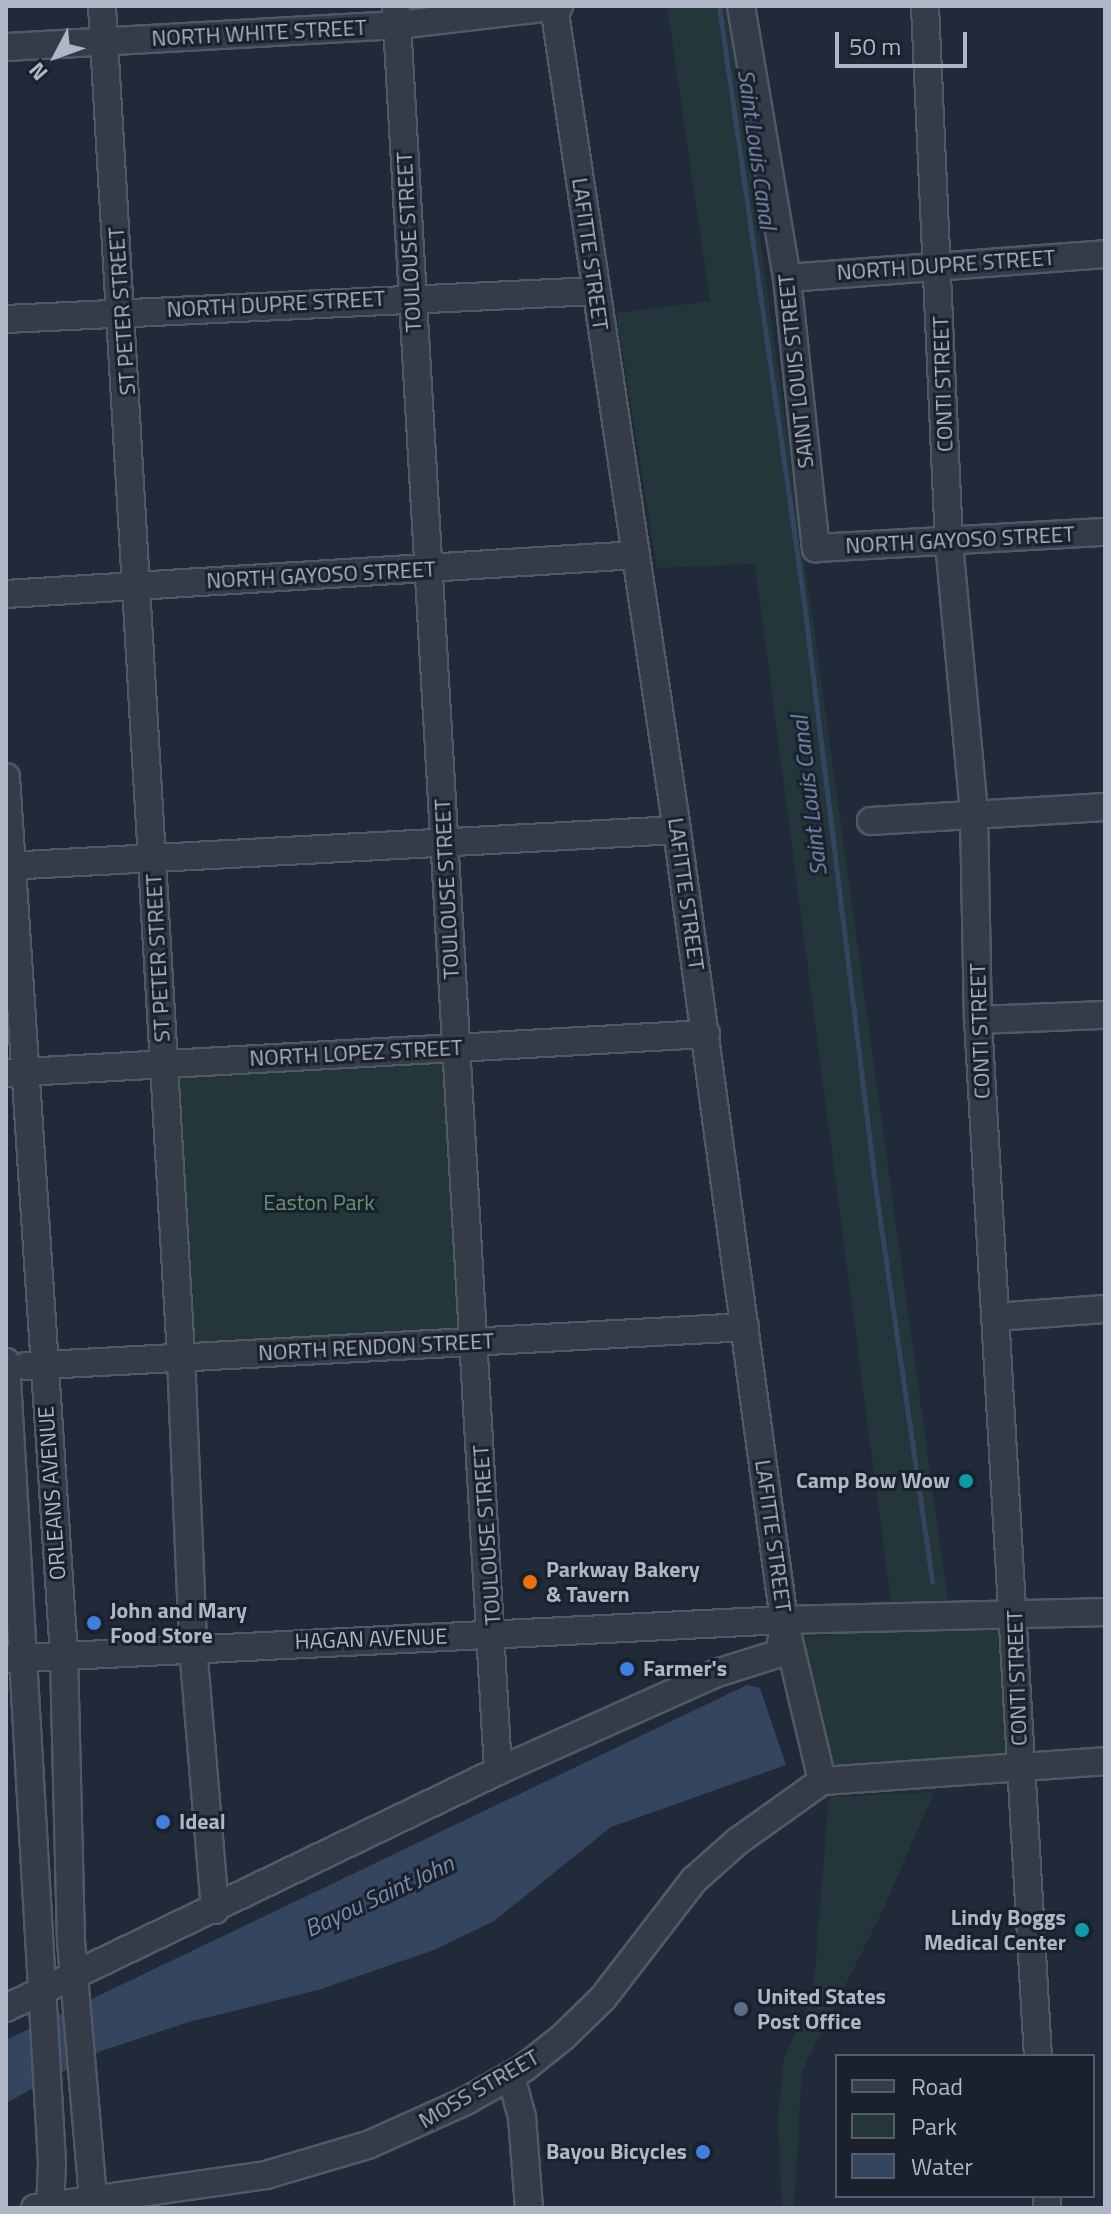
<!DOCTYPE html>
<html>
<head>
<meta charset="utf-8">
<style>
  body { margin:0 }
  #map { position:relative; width:1111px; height:2214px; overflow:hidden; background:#212a38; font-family:"Titillium Web",sans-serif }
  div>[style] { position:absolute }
  .green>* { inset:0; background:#233639; transform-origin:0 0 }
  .water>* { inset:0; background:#34455f }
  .stream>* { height:5px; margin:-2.5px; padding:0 2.5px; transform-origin:2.5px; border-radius:2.5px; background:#34455f }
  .roads { filter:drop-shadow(2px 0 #525966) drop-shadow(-2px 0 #525966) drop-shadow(0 2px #525966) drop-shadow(0 -2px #525966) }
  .minor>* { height:26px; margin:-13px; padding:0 13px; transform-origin:13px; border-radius:13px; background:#343c48 }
  .dots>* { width:22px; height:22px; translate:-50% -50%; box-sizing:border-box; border:4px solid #1a212d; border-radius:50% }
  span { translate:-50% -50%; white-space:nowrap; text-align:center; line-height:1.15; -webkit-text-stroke:6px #1a212d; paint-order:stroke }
  .street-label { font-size:22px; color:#afb6c5 }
  .park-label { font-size:22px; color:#669572 }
  .poi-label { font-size:22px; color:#afb6c5; font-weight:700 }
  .right { translate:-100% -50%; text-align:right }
  .left { translate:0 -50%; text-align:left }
  .water-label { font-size:24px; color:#768dad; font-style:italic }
  .frame { position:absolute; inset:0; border:8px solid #afb6c5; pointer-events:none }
  .legend { position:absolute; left:835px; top:2054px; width:260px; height:144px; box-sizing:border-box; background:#1a212d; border:2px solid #565d6a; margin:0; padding:10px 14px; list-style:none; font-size:24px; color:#afb6c5 }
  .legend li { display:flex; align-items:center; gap:16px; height:40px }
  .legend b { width:40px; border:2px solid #565d6a }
  .north { position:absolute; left:16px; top:16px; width:80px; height:80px; -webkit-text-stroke:6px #1a212d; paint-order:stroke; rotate:229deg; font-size:22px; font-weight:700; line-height:32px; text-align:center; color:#afb6c5 }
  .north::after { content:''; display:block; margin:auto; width:28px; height:36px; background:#afb6c5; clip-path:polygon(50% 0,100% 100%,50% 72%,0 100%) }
  .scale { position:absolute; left:835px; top:32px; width:132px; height:36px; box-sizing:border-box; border:4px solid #afb6c5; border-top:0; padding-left:10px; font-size:24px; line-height:28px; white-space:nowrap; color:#afb6c5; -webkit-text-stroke:6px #1a212d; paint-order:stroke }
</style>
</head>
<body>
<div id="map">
  <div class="green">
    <div style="clip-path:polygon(667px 6px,728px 6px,948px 1602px,891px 1603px,755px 564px,657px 568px,616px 313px,710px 301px)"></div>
    <div style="left:456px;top:1047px;width:294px;height:291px;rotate:87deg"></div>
    <div style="clip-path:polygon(894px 1630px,1002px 1630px,1009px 1756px,831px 1768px,796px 1637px)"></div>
    <div style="clip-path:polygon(934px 1792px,883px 1910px,802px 2071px,794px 2208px,782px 2208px,778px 2118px,784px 2058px,813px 1994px,829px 1797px)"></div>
  </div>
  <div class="water">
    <div style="clip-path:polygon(747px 1685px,760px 1688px,786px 1765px,611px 1827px,494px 1921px,434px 1950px,318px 1990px,189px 2022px,101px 2051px,6px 2103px,6px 2040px)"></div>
  </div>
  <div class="stream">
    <div style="left:719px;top:6px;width:595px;rotate:81.88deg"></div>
    <div style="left:803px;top:595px;width:594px;rotate:83.04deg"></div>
    <div style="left:875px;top:1185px;width:401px;rotate:81.8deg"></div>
  </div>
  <div class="roads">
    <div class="minor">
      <div style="left:102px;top:6px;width:1353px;rotate:86.65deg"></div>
      <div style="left:181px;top:1357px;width:290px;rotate:87.6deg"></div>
      <div style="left:193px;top:1647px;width:264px;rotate:85.2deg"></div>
      <div style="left:396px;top:6px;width:1768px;rotate:86.69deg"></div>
      <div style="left:554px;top:6px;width:833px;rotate:81.51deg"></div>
      <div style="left:677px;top:830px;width:797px;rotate:82.29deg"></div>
      <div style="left:784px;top:1620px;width:165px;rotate:76.7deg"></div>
      <div style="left:741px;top:6px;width:276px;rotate:80.4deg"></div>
      <div style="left:787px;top:278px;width:272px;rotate:83.9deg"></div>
      <div style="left:816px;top:548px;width:289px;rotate:-3.2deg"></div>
      <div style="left:925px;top:6px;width:538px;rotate:87.44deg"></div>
      <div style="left:949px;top:543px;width:273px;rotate:84.7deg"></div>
      <div style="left:974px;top:815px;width:205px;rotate:88.9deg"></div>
      <div style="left:978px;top:1020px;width:1038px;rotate:86.69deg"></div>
      <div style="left:6px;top:47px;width:393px;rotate:-3.2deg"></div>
      <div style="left:398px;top:25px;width:162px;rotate:-6.7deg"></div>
      <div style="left:787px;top:278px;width:319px;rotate:-4.3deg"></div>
      <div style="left:6px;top:319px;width:590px;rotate:-2.72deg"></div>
      <div style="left:6px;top:594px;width:631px;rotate:-3.54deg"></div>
      <div style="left:6px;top:777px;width:881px;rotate:86.22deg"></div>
      <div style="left:64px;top:1656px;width:285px;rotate:88.6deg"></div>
      <div style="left:71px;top:1941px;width:268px;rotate:85.1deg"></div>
      <div style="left:871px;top:821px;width:234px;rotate:-3.4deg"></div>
      <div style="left:6px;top:866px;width:672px;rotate:-3.07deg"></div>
      <div style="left:978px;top:1020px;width:127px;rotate:-2.3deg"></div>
      <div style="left:6px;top:1073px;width:701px;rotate:-3.19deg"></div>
      <div style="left:995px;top:1317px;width:110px;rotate:-4.2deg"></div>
      <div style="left:6px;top:1362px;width:802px;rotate:86.71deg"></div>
      <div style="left:52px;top:2163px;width:45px;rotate:92.5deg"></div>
      <div style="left:26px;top:1366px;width:720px;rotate:-3.1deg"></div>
      <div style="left:6px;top:1659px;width:779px;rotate:-2.87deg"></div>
      <div style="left:784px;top:1620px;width:321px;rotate:-1.4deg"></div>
      <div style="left:6px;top:2008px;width:546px;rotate:-25.72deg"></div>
      <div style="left:498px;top:1771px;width:240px;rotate:-24.1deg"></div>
      <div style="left:717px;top:1673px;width:66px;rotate:-17.6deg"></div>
      <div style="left:780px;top:1653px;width:25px;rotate:-83deg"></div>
      <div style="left:511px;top:2076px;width:42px;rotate:75deg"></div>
      <div style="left:522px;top:2117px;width:91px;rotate:85.6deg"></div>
      <div style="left:1047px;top:2196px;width:12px;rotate:90deg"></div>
      <div style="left:35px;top:2208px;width:233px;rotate:-8.1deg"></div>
      <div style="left:266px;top:2175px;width:106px;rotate:-16.4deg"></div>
      <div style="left:368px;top:2145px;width:107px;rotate:-24.2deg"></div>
      <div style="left:466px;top:2101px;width:67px;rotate:-29.6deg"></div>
      <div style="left:524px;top:2068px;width:50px;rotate:-38.5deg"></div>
      <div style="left:563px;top:2037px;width:56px;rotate:-44.3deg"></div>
      <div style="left:603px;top:1998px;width:149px;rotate:-52.4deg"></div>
      <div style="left:694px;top:1880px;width:59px;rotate:-41.6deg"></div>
      <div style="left:738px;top:1841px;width:103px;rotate:-35.5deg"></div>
      <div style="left:822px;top:1781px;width:284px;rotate:-4deg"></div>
    </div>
  </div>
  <div class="dots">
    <div style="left:966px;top:1481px;background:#0f9aa8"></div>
    <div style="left:530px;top:1582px;background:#e8710a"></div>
    <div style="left:94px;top:1623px;background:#3f7fe0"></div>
    <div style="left:627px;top:1669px;background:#3f7fe0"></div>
    <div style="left:163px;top:1822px;background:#3f7fe0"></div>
    <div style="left:1082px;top:1930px;background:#0f9aa8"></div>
    <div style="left:741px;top:2009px;background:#5c6f8a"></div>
    <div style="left:703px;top:2152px;background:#3f7fe0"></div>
  </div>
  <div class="street-label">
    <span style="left:259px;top:33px;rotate:-3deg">NORTH WHITE STREET</span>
    <span style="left:409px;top:242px;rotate:-93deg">TOULOUSE STREET</span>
    <span style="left:590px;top:254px;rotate:82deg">LAFITTE STREET</span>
    <span style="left:946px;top:265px;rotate:-4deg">NORTH DUPRE STREET</span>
    <span style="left:276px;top:304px;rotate:-3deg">NORTH DUPRE STREET</span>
    <span style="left:122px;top:311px;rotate:-94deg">ST PETER STREET</span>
    <span style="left:796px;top:371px;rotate:-96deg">SAINT LOUIS STREET</span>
    <span style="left:943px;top:384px;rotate:-92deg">CONTI STREET</span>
    <span style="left:960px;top:540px;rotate:-3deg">NORTH GAYOSO STREET</span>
    <span style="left:321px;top:575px;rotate:-3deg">NORTH GAYOSO STREET</span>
    <span style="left:447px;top:889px;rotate:-93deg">TOULOUSE STREET</span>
    <span style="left:686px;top:894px;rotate:82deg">LAFITTE STREET</span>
    <span style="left:158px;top:958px;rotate:-93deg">ST PETER STREET</span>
    <span style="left:980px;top:1031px;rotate:-92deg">CONTI STREET</span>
    <span style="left:356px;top:1053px;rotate:-3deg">NORTH LOPEZ STREET</span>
    <span style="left:376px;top:1347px;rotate:-3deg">NORTH RENDON STREET</span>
    <span style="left:52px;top:1493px;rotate:-94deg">ORLEANS AVENUE</span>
    <span style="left:487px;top:1535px;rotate:-94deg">TOULOUSE STREET</span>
    <span style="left:773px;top:1536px;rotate:82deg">LAFITTE STREET</span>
    <span style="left:371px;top:1639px;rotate:-2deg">HAGAN AVENUE</span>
    <span style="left:1017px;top:1678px;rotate:-92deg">CONTI STREET</span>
    <span style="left:479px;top:2089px;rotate:-30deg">MOSS STREET</span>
  </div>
  <div class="park-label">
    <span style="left:319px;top:1203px">Easton Park</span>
  </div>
  <div class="poi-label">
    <span class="right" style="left:950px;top:1481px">Camp Bow Wow</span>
    <span class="left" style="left:546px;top:1582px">Parkway Bakery<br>&amp; Tavern</span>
    <span class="left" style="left:110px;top:1623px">John and Mary<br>Food Store</span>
    <span class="left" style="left:643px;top:1669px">Farmer's</span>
    <span class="left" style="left:179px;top:1822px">Ideal</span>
    <span class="right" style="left:1066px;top:1930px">Lindy Boggs<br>Medical Center</span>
    <span class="left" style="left:757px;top:2009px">United States<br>Post Office</span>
    <span class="right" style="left:687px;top:2152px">Bayou Bicycles</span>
  </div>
  <div class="water-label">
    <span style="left:757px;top:149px;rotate:82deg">Saint Louis Canal</span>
    <span style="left:809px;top:796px;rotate:-97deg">Saint Louis Canal</span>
    <span style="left:379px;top:1896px;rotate:-25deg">Bayou Saint John</span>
  </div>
  <div class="frame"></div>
  <ul class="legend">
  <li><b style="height:10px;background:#343c48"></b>Road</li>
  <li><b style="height:22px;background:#233639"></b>Park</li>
  <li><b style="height:22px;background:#34455f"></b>Water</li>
  </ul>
  <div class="north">N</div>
  <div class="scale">50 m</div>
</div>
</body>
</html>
